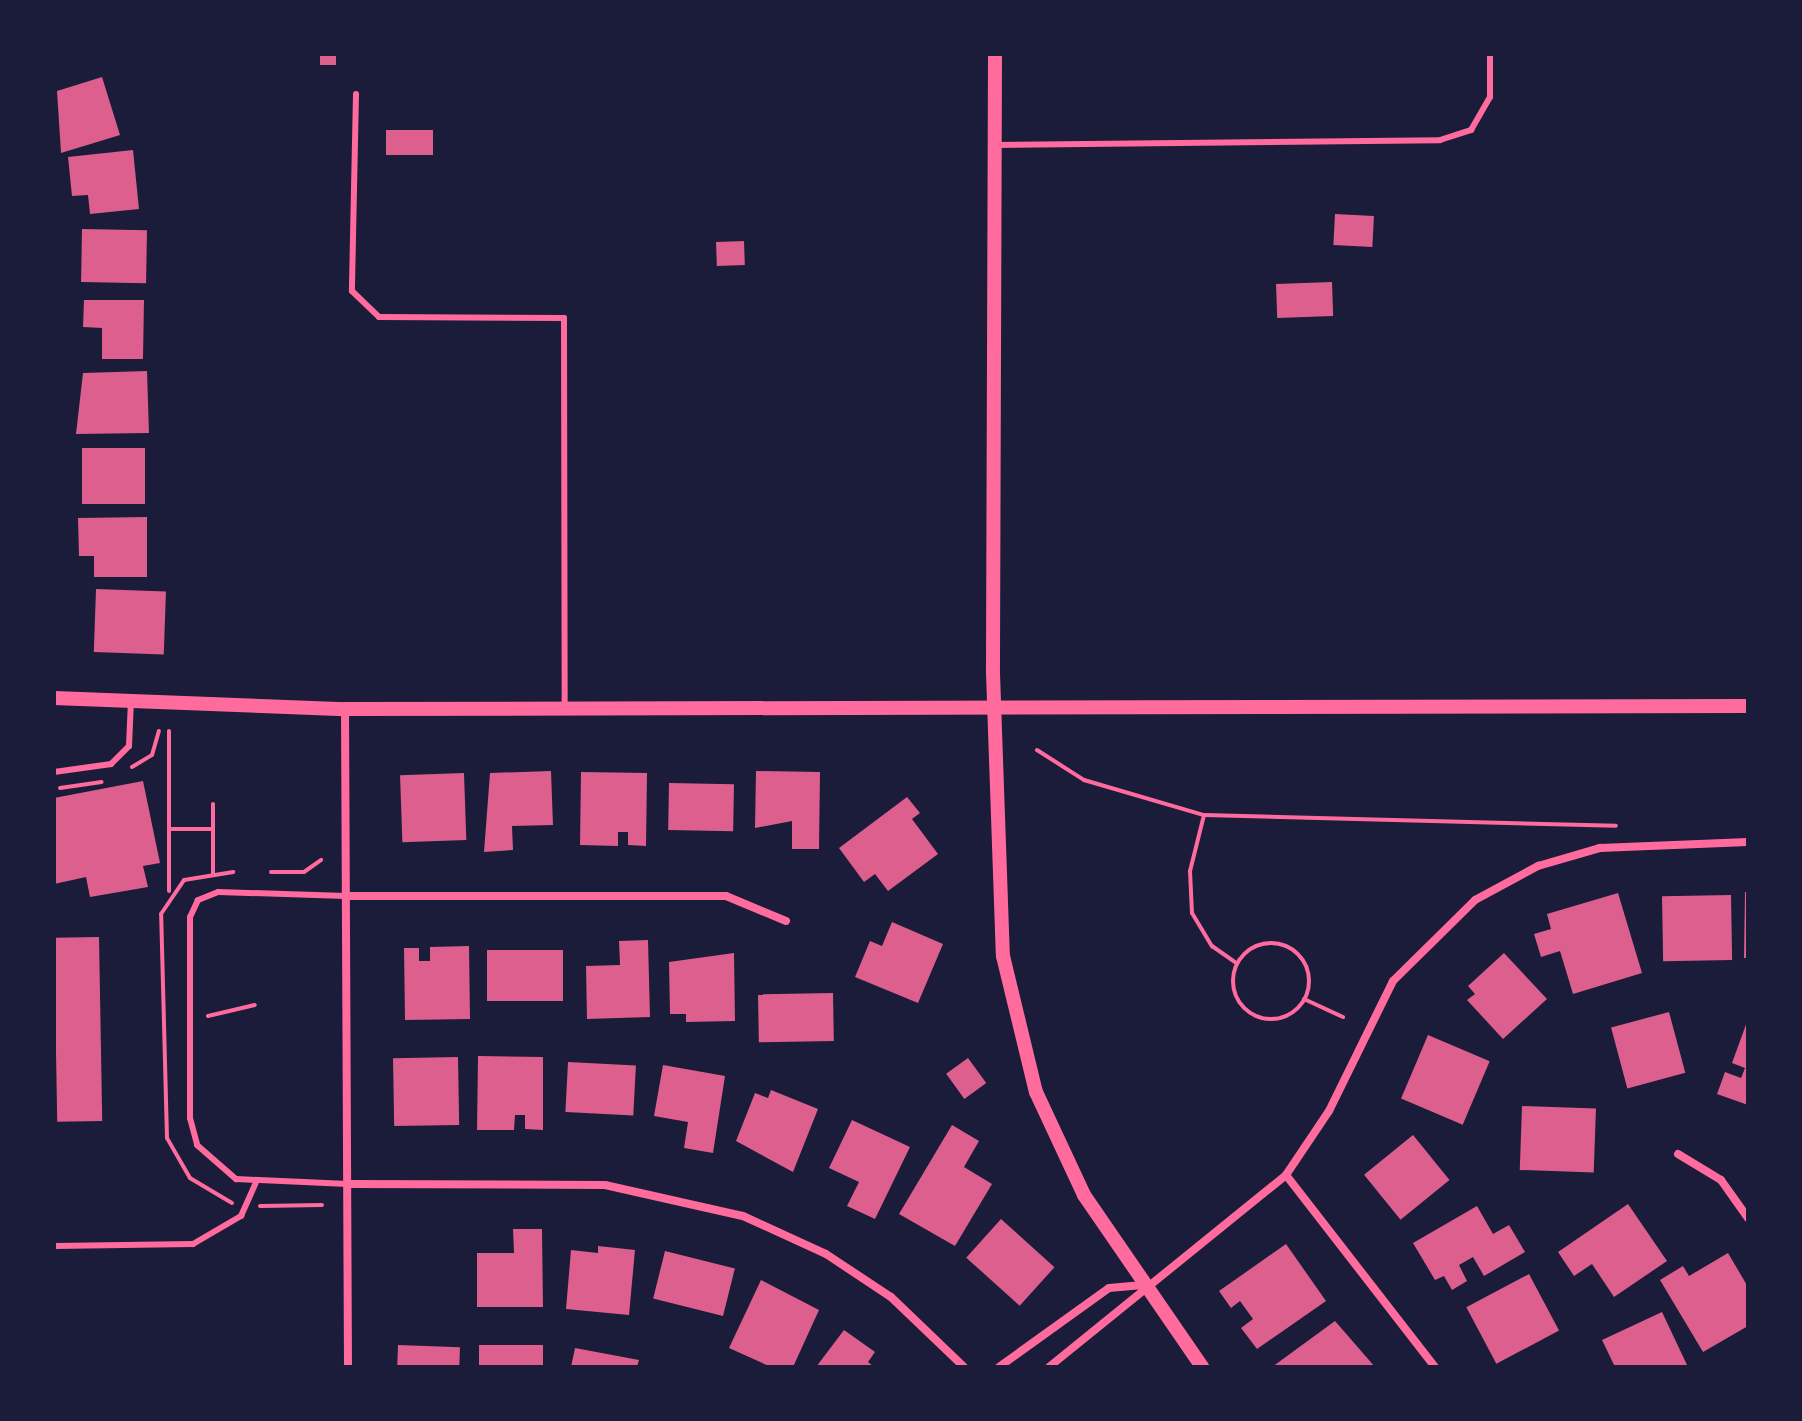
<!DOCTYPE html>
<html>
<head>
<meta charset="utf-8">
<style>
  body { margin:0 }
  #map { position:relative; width:1802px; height:1421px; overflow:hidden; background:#1b1b3a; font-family:"DM Sans",sans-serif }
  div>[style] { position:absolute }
  .building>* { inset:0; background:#dd5f8e; transform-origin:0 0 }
  .path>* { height:4px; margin:-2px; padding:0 2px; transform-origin:2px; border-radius:2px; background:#ff6b9d }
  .path>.ring { margin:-2px; padding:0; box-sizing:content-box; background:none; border:4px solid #ff6b9d; border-radius:50% }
  .service>* { height:6px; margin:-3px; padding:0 3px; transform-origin:3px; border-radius:3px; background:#ff6b9d }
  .minor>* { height:8px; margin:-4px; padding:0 4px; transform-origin:4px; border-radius:4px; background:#ff6b9d }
  .tertiary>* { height:14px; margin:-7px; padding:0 7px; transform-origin:7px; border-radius:7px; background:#ff6b9d }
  span { translate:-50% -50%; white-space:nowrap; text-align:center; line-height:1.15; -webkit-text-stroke:7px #1b1b3a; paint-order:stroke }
  .frame { position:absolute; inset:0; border:56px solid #1b1b3a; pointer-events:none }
</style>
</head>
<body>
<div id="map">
  <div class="building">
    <div style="left:320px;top:54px;width:16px;height:11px"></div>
    <div style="clip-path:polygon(102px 77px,120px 135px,61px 153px,57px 91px)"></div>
    <div style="left:386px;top:130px;width:47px;height:25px"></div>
    <div style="clip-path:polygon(133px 150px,139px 209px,90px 214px,88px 195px,72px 196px,68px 157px)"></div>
    <div style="left:1335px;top:214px;width:39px;height:31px;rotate:3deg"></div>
    <div style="left:82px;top:229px;width:65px;height:53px;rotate:1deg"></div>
    <div style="left:744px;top:241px;width:24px;height:28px;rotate:88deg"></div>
    <div style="left:1332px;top:282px;width:34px;height:56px;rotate:88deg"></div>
    <div style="clip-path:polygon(84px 300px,144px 300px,143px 359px,102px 359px,102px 328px,83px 327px)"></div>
    <div style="clip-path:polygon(147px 371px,149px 433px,76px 434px,83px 373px)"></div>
    <div style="left:82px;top:448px;width:63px;height:56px"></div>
    <div style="clip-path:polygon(147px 517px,147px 577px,94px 577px,94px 556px,79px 556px,78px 518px)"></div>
    <div style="left:96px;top:589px;width:70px;height:63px;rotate:2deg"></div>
    <div style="clip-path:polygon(551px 771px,553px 825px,512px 826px,513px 850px,484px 852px,490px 773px)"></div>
    <div style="clip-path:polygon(756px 771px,820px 772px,819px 849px,792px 849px,792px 821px,755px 828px)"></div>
    <div style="clip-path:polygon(581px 772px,647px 773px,646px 846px,628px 845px,628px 832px,618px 832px,618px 846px,580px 845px)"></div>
    <div style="left:464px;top:773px;width:67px;height:64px;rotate:88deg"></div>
    <div style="clip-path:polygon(143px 781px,160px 863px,143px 866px,148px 887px,90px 897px,86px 877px,54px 884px,54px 798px)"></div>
    <div style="left:669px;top:783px;width:65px;height:47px;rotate:1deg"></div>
    <div style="clip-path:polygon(907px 797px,920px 813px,912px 819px,938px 854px,888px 891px,875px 874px,864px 882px,839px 848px)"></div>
    <div style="clip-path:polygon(1745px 892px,1748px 892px,1748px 958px,1744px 958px)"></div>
    <div style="clip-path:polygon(1618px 893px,1642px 973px,1573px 994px,1560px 951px,1541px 957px,1534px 934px,1551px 929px,1547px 914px)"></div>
    <div style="left:1731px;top:895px;width:65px;height:69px;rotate:89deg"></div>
    <div style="clip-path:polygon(892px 922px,943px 944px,918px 1003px,855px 977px,870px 941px,882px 946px)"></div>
    <div style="left:99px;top:937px;width:184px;height:45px;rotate:89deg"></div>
    <div style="clip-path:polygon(648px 940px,650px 1017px,587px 1019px,586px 966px,620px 965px,619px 941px)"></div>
    <div style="clip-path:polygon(469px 946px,470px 1019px,405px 1020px,404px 948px,419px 948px,419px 961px,430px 961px,430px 947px)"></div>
    <div style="left:563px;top:950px;width:51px;height:76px;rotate:90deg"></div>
    <div style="clip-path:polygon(734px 953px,735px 1021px,686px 1022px,686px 1014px,670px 1014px,669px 962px)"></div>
    <div style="clip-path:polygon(1504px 953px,1547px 999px,1503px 1039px,1467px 1000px,1475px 994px,1468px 986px)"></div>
    <div style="left:833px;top:993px;width:48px;height:75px;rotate:89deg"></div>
    <div style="left:1669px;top:1012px;width:63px;height:60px;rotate:75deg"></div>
    <div style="clip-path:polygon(1748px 1019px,1748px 1105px,1717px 1094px,1725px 1072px,1741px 1078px,1745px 1068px,1732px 1063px)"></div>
    <div style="left:1428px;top:1035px;width:67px;height:69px;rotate:23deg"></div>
    <div style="clip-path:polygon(478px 1056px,543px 1057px,543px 1130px,525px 1129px,525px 1115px,515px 1115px,514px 1130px,477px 1130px)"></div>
    <div style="left:458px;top:1057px;width:68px;height:65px;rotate:89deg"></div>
    <div style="left:968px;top:1058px;width:31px;height:27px;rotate:54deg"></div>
    <div style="left:568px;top:1062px;width:68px;height:50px;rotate:3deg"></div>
    <div style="clip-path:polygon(663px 1065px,725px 1076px,713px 1153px,684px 1148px,688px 1122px,654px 1116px)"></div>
    <div style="clip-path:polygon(771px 1090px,818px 1109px,793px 1172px,736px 1141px,755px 1093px,768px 1098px)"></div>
    <div style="left:1522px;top:1106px;width:74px;height:64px;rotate:2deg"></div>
    <div style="clip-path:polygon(852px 1120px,910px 1147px,875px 1219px,847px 1206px,859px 1182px,829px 1168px)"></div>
    <div style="clip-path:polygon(952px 1125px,979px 1141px,964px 1167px,992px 1184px,955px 1246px,899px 1214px)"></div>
    <div style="left:1413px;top:1135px;width:58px;height:63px;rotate:51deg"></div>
    <div style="clip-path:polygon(1628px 1204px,1667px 1261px,1614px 1297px,1592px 1264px,1574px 1276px,1558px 1252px)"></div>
    <div style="clip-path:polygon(1477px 1206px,1493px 1234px,1509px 1225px,1525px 1252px,1484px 1276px,1473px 1257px,1459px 1265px,1467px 1281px,1452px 1290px,1444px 1276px,1435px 1280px,1413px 1243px)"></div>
    <div style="left:1001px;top:1219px;width:72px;height:52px;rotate:42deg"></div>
    <div style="clip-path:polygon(513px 1229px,542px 1229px,543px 1307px,477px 1307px,477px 1253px,514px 1253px)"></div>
    <div style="clip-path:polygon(1286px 1244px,1326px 1301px,1257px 1349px,1241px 1328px,1253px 1319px,1240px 1301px,1231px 1308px,1219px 1291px)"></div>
    <div style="clip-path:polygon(598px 1246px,635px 1250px,629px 1315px,566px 1309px,571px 1250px,598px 1253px)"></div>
    <div style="left:665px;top:1251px;width:72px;height:49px;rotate:14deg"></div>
    <div style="clip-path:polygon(1728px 1253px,1748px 1287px,1748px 1326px,1703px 1352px,1660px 1280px,1683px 1266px,1689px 1276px)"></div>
    <div style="left:1529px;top:1274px;width:64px;height:71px;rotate:62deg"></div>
    <div style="clip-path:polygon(761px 1280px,819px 1310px,793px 1367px,771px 1367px,729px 1348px)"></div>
    <div style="clip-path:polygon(1662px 1312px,1688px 1367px,1615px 1367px,1602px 1340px)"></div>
    <div style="clip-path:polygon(1335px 1321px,1375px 1367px,1272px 1367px)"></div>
    <div style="clip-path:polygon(844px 1330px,875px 1352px,868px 1362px,874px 1367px,816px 1367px)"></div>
    <div style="left:398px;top:1345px;width:62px;height:22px;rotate:2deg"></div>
    <div style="left:479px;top:1345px;width:64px;height:22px"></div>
    <div style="clip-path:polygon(575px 1348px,639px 1360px,637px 1367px,571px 1367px)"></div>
  </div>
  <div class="path">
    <div style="left:169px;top:731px;width:98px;rotate:90deg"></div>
    <div style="left:169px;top:829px;width:44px"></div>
    <div style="left:1037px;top:750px;width:56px;rotate:32.6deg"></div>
    <div style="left:1084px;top:780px;width:125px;rotate:16.3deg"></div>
    <div style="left:1204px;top:815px;width:412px;rotate:1.5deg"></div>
    <div style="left:132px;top:767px;width:23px;rotate:-31deg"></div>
    <div style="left:152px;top:755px;width:25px;rotate:-74deg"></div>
    <div style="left:60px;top:788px;width:42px;rotate:-8.1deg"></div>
    <div style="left:213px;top:804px;width:69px;rotate:90deg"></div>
    <div style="left:1204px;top:815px;width:58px;rotate:104deg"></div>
    <div style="left:1190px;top:871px;width:42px;rotate:87.3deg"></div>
    <div style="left:1192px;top:913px;width:39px;rotate:59deg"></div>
    <div style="left:1212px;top:946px;width:29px;rotate:35deg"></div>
    <div style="left:169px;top:829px;width:62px;rotate:90deg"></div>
    <div style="left:271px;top:872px;width:33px"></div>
    <div style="left:304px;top:872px;width:21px;rotate:-35deg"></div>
    <div class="ring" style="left:1233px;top:943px;width:72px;height:72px"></div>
    <div style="left:1304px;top:999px;width:43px;rotate:24.8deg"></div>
    <div style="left:208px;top:1016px;width:48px;rotate:-13.2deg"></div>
    <div style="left:232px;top:1203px;width:49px;rotate:-149.2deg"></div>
    <div style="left:190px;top:1178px;width:46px;rotate:-119.9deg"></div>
    <div style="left:167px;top:1138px;width:224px;rotate:-91.5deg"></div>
    <div style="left:161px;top:914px;width:41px;rotate:-55.9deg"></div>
    <div style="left:184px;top:880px;width:50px;rotate:-9.3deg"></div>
    <div style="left:260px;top:1206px;width:62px;rotate:-0.9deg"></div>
  </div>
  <div class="service">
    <div style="left:356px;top:94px;width:197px;rotate:91.2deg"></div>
    <div style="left:352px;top:291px;width:37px;rotate:44deg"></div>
    <div style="left:379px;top:317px;width:185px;rotate:0.3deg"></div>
    <div style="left:564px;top:318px;width:391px;rotate:89.9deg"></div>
    <div style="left:994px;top:145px;width:446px;rotate:-0.6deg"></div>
    <div style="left:1440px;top:140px;width:33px;rotate:-18deg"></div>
    <div style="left:1471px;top:130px;width:38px;rotate:-60deg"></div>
    <div style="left:1490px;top:97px;width:43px;rotate:-90deg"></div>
    <div style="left:54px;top:772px;width:58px;rotate:-8deg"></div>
    <div style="left:111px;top:764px;width:25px;rotate:-45deg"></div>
    <div style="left:129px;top:746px;width:45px;rotate:-87.5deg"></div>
    <div style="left:346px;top:896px;width:128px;rotate:-178.2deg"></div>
    <div style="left:218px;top:892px;width:22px;rotate:158deg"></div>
    <div style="left:198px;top:900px;width:19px;rotate:115deg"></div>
    <div style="left:190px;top:917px;width:201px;rotate:90deg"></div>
    <div style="left:190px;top:1118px;width:28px;rotate:75deg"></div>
    <div style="left:197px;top:1145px;width:52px;rotate:41.1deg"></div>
    <div style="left:236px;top:1179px;width:112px;rotate:2.6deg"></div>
    <div style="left:54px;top:1246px;width:139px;rotate:-0.8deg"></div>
    <div style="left:193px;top:1244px;width:56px;rotate:-30.3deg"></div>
    <div style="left:241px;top:1216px;width:36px;rotate:-66deg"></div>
  </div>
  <div class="minor">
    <div style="left:345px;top:709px;width:658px;rotate:89.74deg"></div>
    <div style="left:346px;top:896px;width:380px"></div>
    <div style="left:726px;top:896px;width:65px;rotate:22.6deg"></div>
    <div style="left:1678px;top:1154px;width:50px;rotate:31.2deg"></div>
    <div style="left:1721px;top:1180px;width:47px;rotate:54.6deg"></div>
    <div style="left:1286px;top:1175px;width:243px;rotate:52.2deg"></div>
    <div style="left:348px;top:1184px;width:257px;rotate:0.2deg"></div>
    <div style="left:605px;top:1185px;width:141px;rotate:12.7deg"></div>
    <div style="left:743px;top:1216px;width:91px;rotate:24.6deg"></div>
    <div style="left:826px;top:1254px;width:78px;rotate:33.5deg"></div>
    <div style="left:891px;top:1297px;width:101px;rotate:43.8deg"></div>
    <div style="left:999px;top:1367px;width:135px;rotate:-35.7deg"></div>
    <div style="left:1109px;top:1288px;width:34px;rotate:-5deg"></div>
    <div style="left:1049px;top:1367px;width:305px;rotate:-39deg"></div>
    <div style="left:1286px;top:1175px;width:77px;rotate:-56.1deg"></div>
    <div style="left:1329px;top:1111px;width:145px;rotate:-63.8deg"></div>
    <div style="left:1393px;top:981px;width:115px;rotate:-44.6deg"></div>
    <div style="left:1475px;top:900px;width:72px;rotate:-28.4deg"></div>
    <div style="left:1538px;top:866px;width:65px;rotate:-16.2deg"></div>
    <div style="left:1600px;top:848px;width:148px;rotate:-2.3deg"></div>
  </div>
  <div class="tertiary">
    <div style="left:995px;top:54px;width:619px;rotate:90.19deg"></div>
    <div style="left:993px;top:673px;width:283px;rotate:88deg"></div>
    <div style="left:1003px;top:956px;width:140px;rotate:76.4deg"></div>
    <div style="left:1036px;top:1092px;width:114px;rotate:65deg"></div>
    <div style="left:1084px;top:1195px;width:209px;rotate:55.5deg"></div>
    <div style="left:54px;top:698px;width:291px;rotate:2.2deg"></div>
    <div style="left:345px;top:709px;width:1403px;rotate:-0.12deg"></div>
  </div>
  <div class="frame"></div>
</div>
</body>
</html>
